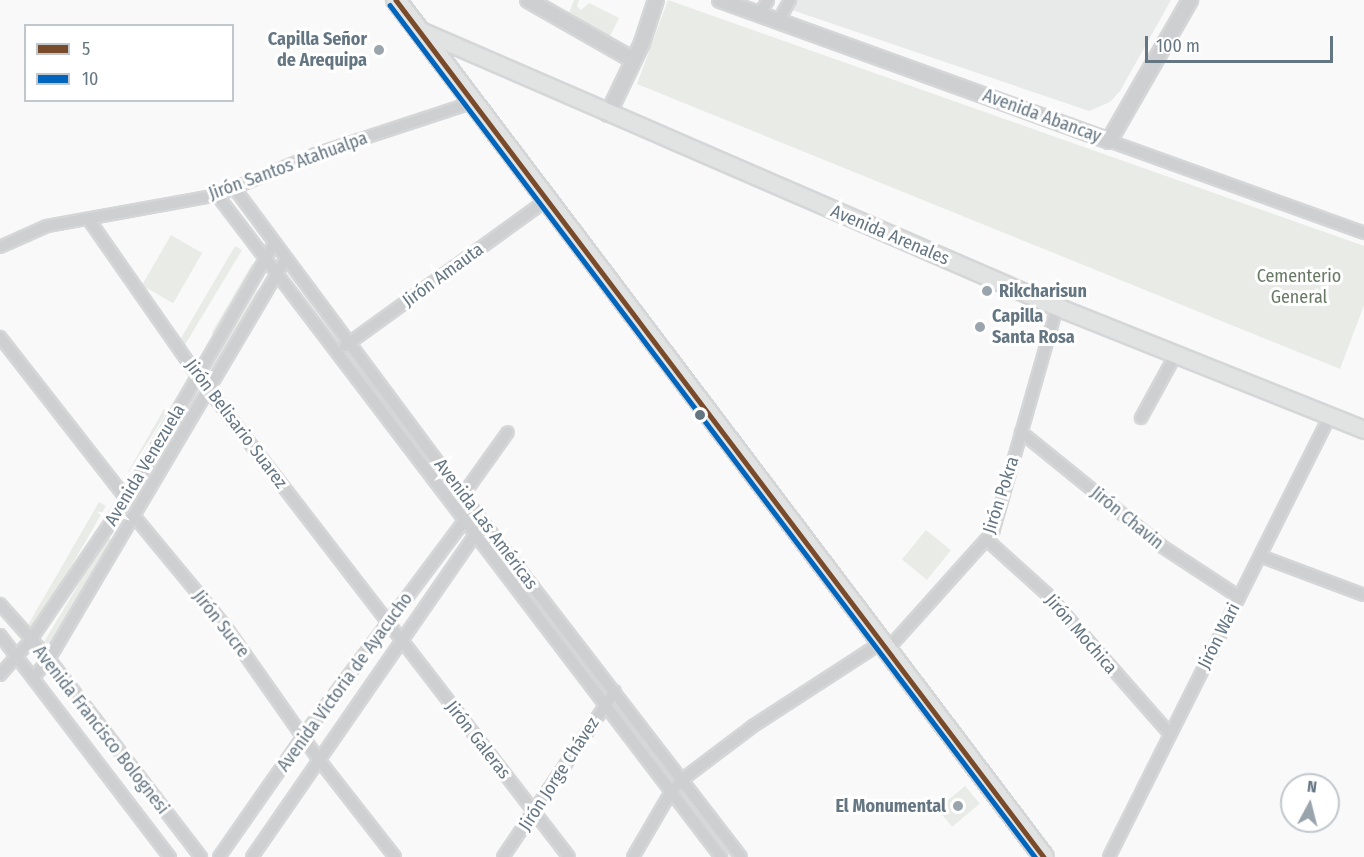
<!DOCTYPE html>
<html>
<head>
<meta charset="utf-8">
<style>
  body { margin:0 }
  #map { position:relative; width:1364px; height:857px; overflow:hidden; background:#f9f9f9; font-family:"Fira Sans Condensed",sans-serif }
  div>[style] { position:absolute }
  .built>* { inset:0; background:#e8e9e9 }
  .green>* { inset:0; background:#e8ebe6; transform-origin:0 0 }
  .roads { filter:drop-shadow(2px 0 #d5d6d7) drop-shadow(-2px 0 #d5d6d7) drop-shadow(0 2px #d5d6d7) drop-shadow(0 -2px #d5d6d7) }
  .minor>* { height:10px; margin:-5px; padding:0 5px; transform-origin:5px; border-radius:5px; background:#cecfd0 }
  .tertiary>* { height:14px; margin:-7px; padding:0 7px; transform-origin:7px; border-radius:7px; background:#cecfd0 }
  .primary>* { height:16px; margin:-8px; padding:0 8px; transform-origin:8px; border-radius:8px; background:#e1e2e2 }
  .trunk>* { height:18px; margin:-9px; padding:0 9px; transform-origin:9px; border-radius:9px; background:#e1e2e2 }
  .bus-1>* { height:4.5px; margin:-2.25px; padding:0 2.25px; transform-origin:2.25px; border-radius:2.25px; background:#7a4b2a }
  .bus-2>* { height:4.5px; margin:-2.25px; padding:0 2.25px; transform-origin:2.25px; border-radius:2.25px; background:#0065bd }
  .dots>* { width:16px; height:16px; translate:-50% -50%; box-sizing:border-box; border:3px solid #fff; border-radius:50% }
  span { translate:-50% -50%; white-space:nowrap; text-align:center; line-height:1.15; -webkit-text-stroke:6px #fff; paint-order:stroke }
  .poi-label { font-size:18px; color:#657683; font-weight:700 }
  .right { translate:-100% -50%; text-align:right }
  .left { translate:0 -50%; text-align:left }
  .street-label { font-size:18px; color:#657683 }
  .park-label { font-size:18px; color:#687a64 }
  .legend { position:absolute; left:24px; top:24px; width:210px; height:78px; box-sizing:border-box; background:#fff; border:2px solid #c1c8cd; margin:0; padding:8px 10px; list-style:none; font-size:18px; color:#657683 }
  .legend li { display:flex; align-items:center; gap:12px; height:30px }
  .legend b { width:30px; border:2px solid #c1c8cd }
  .north { position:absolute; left:1280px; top:773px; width:60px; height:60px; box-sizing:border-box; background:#fff; border:2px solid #c1c8cd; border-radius:50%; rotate:7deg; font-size:16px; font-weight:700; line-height:24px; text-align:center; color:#657683 }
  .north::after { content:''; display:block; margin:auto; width:21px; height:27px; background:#99a4ac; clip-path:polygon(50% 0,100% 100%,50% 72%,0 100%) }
  .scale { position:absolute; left:1145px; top:36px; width:188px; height:27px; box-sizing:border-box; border:3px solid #657683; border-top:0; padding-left:8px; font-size:18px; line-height:21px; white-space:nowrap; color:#657683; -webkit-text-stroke:4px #fff; paint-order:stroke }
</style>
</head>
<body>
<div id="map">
  <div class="built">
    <div style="clip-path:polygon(794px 0,1171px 0,1120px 91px,1110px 102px,1089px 111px,789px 9px)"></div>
  </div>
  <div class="green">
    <div style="clip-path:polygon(574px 0,579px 0,577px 6px,581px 10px,589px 3px,619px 18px,607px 42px,567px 18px)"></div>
    <div style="clip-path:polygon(668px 0,1364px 246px,1364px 305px,1340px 369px,637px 84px)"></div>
    <div style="left:171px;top:235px;width:36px;height:58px;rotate:30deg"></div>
    <div style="clip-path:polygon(235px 246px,242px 250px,183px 348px,177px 345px)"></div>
    <div style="clip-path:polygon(252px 264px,255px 266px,213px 334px,212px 332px)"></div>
    <div style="left:257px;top:290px;width:6px;height:104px;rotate:31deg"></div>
    <div style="clip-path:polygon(364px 374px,425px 451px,424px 453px,360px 377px)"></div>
    <div style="clip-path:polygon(196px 392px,200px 395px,139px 499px,136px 493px)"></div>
    <div style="clip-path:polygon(164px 409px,167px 412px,128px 473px,128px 472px)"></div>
    <div style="left:99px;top:502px;width:8px;height:142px;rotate:30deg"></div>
    <div style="left:926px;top:530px;width:32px;height:38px;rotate:39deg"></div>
    <div style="left:107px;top:537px;width:6px;height:130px;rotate:31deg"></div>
    <div style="clip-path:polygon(624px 712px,670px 773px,669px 775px,620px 715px)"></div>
    <div style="left:965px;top:786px;width:23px;height:36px;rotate:50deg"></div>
    <div style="clip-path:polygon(694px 805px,734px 857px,728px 857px,691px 808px)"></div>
  </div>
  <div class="roads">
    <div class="minor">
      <div style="left:760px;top:13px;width:15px;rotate:-58deg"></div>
      <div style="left:779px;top:20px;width:23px;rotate:-61deg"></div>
      <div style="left:1109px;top:141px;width:271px;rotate:19.8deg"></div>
      <div style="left:235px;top:189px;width:399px;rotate:53.4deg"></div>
      <div style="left:473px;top:509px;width:439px;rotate:52.4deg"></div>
      <div style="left:217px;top:195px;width:832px;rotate:52.72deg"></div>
      <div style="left:89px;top:220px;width:190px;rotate:55.1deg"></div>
      <div style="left:198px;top:376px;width:607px;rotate:52.36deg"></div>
      <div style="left:0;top:247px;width:51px;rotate:-24.1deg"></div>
      <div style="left:47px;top:226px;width:173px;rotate:-10.3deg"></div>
      <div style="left:217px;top:195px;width:107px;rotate:-22.5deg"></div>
      <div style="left:316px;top:154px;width:163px;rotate:-18.2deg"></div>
      <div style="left:0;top:337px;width:209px;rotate:52deg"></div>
      <div style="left:345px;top:346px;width:251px;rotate:-35.9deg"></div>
      <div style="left:1141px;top:418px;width:73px;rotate:-61.3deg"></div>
      <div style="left:1021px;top:432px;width:183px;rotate:39deg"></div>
      <div style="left:1163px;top:547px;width:91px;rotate:33.3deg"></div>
      <div style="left:463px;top:495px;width:77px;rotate:-54.5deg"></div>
      <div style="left:134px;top:516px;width:143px;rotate:50.4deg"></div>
      <div style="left:225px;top:626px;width:165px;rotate:54.9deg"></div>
      <div style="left:320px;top:761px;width:122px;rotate:52deg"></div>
      <div style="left:987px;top:540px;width:81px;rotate:42deg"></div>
      <div style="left:1047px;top:594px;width:186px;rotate:48.7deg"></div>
      <div style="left:1260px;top:556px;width:111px;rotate:20.6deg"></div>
      <div style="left:0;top:604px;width:74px;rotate:48.3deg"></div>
      <div style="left:49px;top:659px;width:250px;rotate:52.5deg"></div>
      <div style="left:0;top:635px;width:280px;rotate:52.6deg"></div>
      <div style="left:887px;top:650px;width:159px;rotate:-48.1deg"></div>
      <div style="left:993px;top:532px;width:234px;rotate:-74.1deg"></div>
      <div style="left:0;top:675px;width:45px;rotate:-48.6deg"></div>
      <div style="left:30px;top:641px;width:171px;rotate:-55.8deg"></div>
      <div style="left:126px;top:500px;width:296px;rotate:-60deg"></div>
      <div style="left:33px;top:678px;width:25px;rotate:-50deg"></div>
      <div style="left:49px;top:659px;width:465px;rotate:-59.4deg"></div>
      <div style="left:219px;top:857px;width:149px;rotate:-55.1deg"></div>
      <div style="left:304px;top:735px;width:272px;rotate:-53.2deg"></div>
      <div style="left:252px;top:857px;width:399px;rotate:-55.3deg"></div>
      <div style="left:503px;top:857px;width:200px;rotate:-56deg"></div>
      <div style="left:633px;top:857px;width:75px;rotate:-59.7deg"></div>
      <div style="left:671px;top:792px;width:18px;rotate:-47deg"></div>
      <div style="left:683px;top:779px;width:88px;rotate:-37.1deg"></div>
      <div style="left:753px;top:726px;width:153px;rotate:-33deg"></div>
      <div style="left:1109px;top:857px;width:493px;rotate:-63.4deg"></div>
    </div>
    <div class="tertiary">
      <div style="left:528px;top:0;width:121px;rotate:29.7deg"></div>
      <div style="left:720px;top:0;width:414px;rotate:19.9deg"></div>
      <div style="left:1109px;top:141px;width:163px;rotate:-60.1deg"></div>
      <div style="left:608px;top:114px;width:79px;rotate:-64.4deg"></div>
      <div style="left:642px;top:43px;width:45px;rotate:-72deg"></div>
    </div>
    <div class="primary">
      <div style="left:421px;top:31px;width:693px;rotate:23.46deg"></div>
      <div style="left:1057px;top:307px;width:331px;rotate:21.8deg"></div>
    </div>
    <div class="trunk">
      <div style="left:396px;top:0;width:1074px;rotate:52.91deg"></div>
    </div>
  </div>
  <div class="bus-1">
    <div style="left:396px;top:0;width:1074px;rotate:52.91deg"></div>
  </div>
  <div class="bus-2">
    <div style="left:390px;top:5px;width:1069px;rotate:52.87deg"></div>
  </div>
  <div class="dots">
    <div style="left:379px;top:50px;background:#99a4ac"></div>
    <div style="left:987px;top:291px;background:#99a4ac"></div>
    <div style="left:980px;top:327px;background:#99a4ac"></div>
    <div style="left:700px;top:415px;background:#657683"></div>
    <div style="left:958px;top:806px;background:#99a4ac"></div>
  </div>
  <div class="poi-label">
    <span class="right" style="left:367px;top:50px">Capilla Señor<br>de Arequipa</span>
    <span class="left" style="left:999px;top:291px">Rikcharisun</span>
    <span class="left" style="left:992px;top:327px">Capilla<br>Santa Rosa</span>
    <span class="right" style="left:946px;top:806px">El Monumental</span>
  </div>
  <div class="street-label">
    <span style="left:1042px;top:116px;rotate:20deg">Avenida Abancay</span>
    <span style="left:288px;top:166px;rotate:-20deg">Jirón Santos Atahualpa</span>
    <span style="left:890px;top:235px;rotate:23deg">Avenida Arenales</span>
    <span style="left:443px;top:275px;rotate:-36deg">Jirón Amauta</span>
    <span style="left:236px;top:424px;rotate:53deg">Jirón Belisario Suarez</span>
    <span style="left:145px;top:465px;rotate:-59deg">Avenida Venezuela</span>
    <span style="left:1001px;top:495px;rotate:-72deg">Jirón Pokra</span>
    <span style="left:1127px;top:518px;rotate:39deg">Jirón Chavin</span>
    <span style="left:486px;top:524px;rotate:53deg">Avenida Las Américas</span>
    <span style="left:221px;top:624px;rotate:52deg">Jirón Sucre</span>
    <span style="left:1081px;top:634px;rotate:49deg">Jirón Mochica</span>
    <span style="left:1219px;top:636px;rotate:-63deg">Jirón Wari</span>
    <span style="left:345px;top:682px;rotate:-54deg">Avenida Victoria de Ayacucho</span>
    <span style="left:101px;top:730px;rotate:52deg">Avenida Francisco Bolognesi</span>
    <span style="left:478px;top:740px;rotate:52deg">Jirón Galeras</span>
    <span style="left:559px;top:774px;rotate:-57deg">Jirón Jorge Chávez</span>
  </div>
  <div class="park-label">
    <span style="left:1299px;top:287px">Cementerio<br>General</span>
  </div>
  <ul class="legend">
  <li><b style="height:8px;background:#7a4b2a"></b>5</li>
  <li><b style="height:8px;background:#0065bd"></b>10</li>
  </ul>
  <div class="north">N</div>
  <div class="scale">100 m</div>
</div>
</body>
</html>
